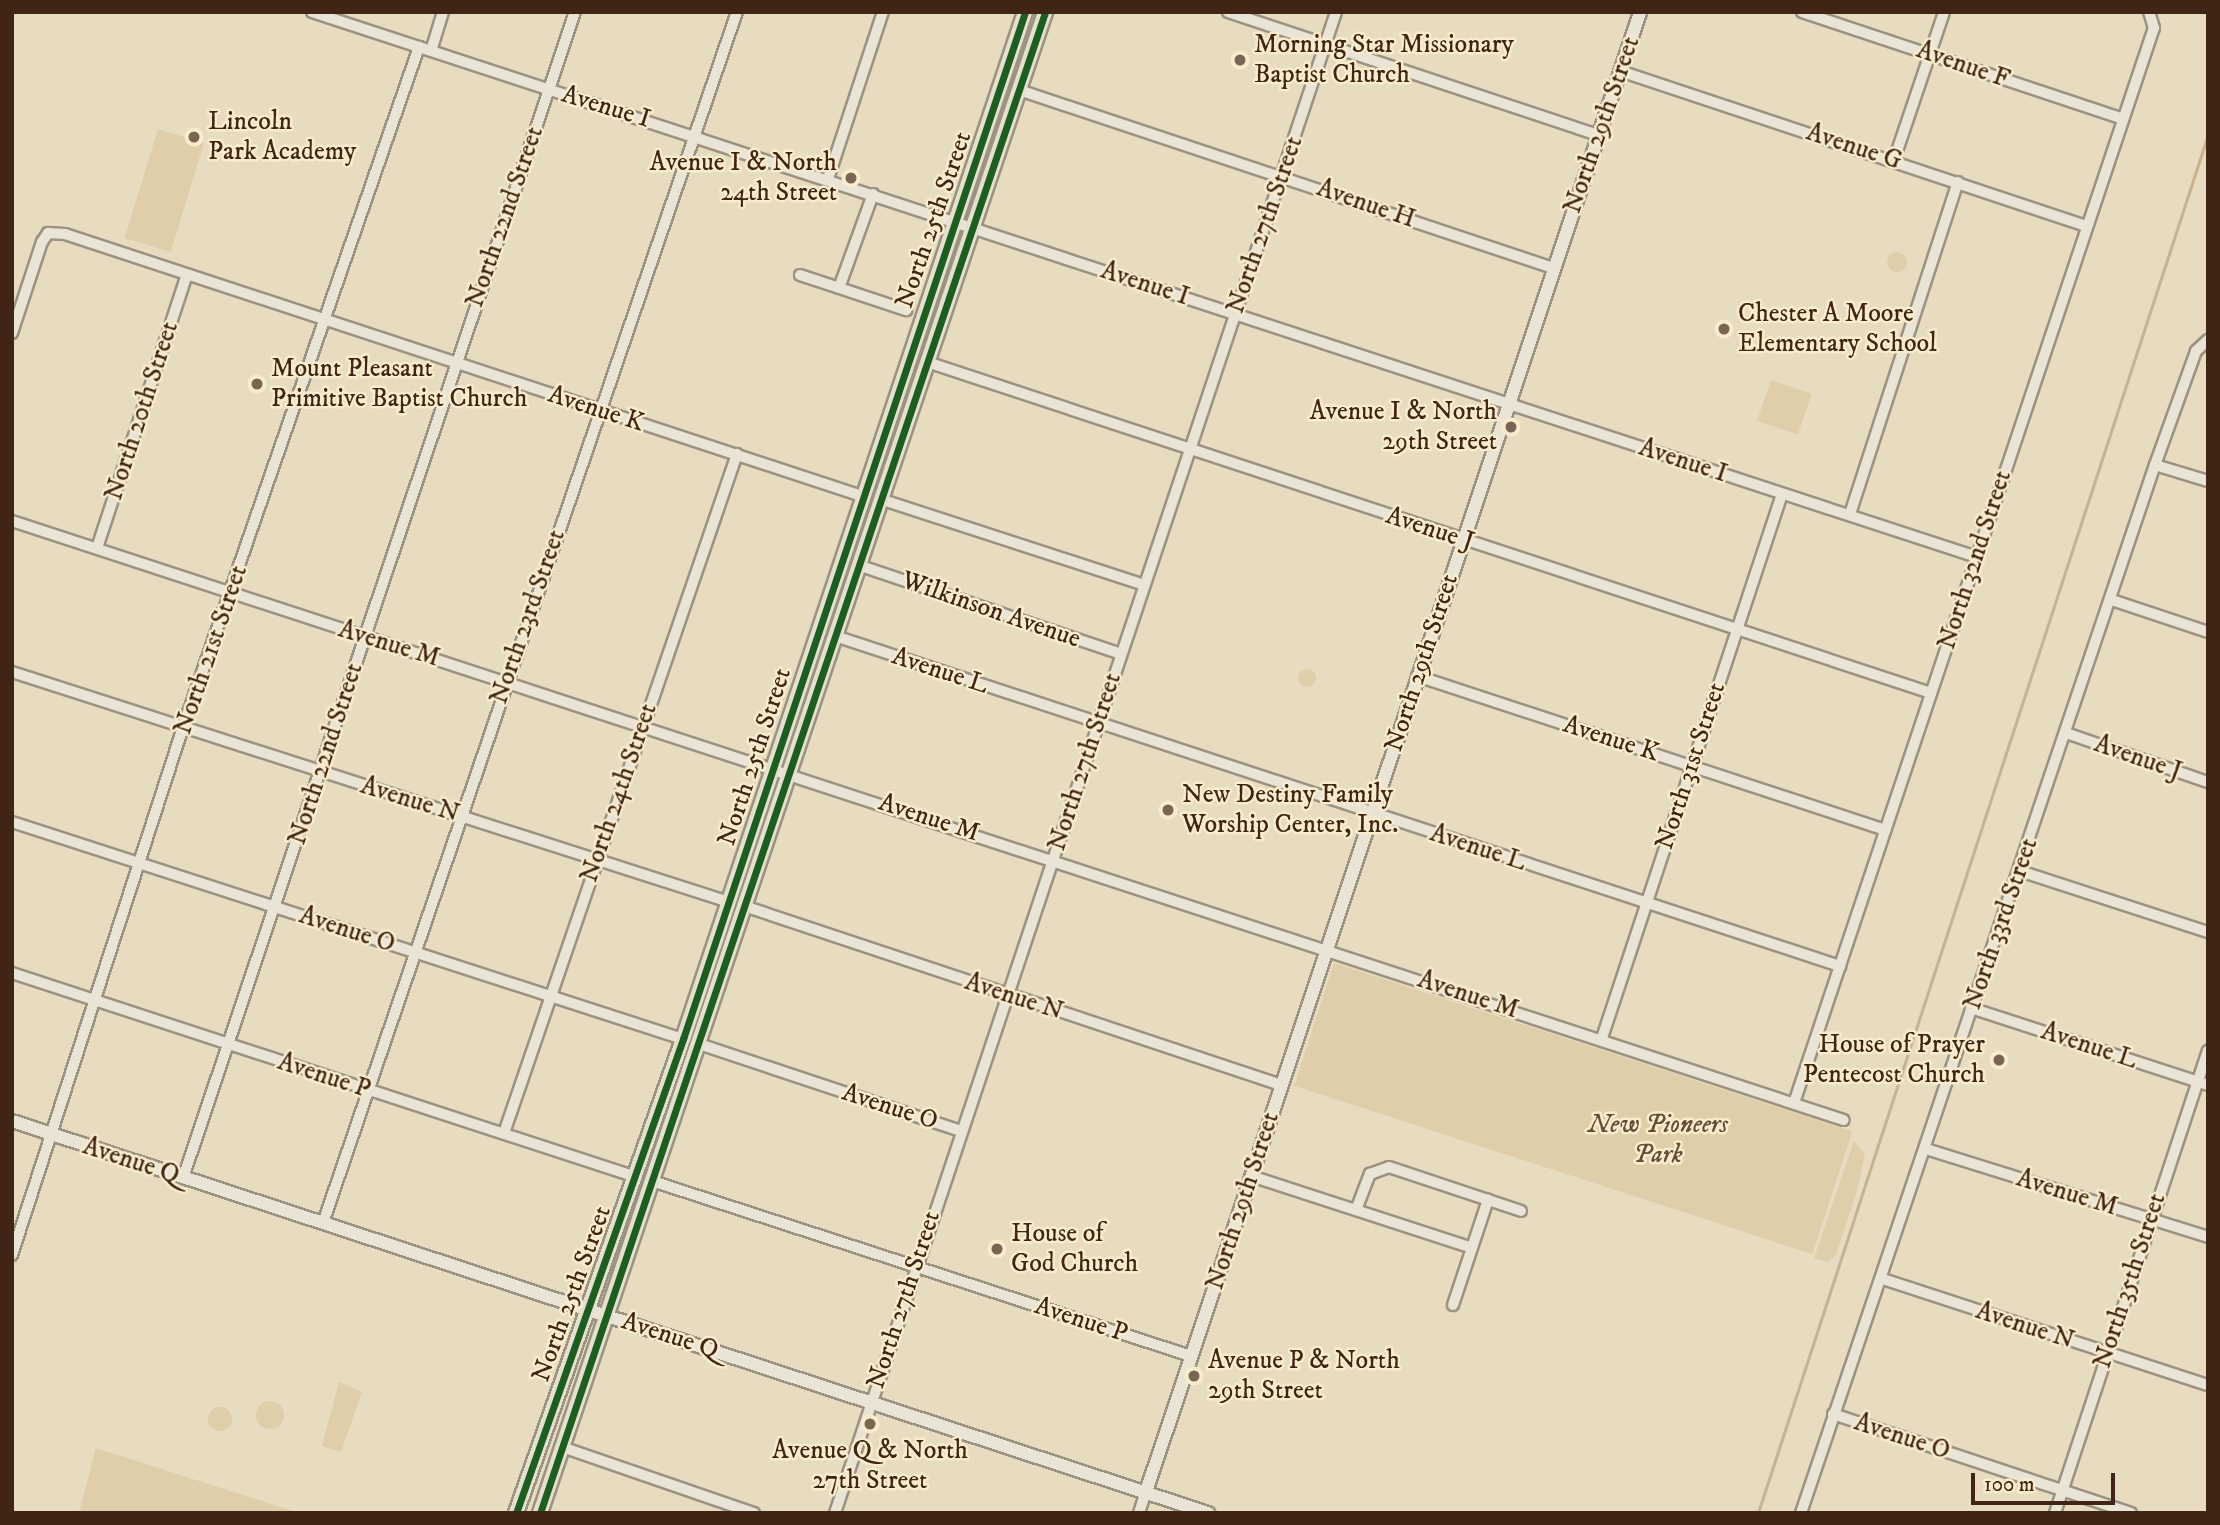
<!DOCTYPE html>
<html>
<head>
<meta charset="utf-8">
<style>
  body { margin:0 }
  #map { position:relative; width:2220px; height:1525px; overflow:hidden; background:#e7dcc0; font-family:"IM FELL DW Pica",serif }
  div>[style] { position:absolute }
  .green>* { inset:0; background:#decea9; transform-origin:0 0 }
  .round { border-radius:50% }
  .stream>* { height:2.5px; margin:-1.25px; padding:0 1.25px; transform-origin:1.25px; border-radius:1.25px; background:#c6b391 }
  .roads { filter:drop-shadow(2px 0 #9c9281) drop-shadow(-2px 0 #9c9281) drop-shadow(0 2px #9c9281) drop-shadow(0 -2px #9c9281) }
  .minor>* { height:10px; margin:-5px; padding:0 5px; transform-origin:5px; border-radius:5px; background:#eae4d7 }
  .tertiary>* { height:12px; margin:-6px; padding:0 6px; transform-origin:6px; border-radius:6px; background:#eae4d7 }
  .primary>* { height:14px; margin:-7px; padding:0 7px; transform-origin:7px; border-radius:7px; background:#e6e0d0 }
  .cycleway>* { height:7px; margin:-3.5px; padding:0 3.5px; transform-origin:3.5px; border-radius:3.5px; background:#1b5e20 }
  .dots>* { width:19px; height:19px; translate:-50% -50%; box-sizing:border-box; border:4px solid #f9eccc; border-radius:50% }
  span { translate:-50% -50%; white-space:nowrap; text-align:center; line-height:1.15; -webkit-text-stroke:5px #f9eccc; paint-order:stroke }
  .poi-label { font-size:26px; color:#402517 }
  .left { translate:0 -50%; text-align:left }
  .right { translate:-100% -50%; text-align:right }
  .street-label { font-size:26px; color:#402517 }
  .park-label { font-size:26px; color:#664c37; font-style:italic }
  .frame { position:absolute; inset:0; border:14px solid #402517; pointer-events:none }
  .scale { position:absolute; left:1971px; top:1473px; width:144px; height:32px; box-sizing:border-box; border:4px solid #402517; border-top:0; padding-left:9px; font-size:21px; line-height:24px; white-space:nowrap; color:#402517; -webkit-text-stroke:5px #f9eccc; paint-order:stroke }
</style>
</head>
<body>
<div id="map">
  <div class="green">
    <div style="left:158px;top:129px;width:48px;height:114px;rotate:17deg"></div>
    <div class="round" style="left:1887px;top:252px;width:20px;height:20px"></div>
    <div style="left:1771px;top:380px;width:43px;height:43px;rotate:19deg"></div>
    <div class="round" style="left:1298px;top:669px;width:18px;height:18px"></div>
    <div style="left:1334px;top:963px;width:545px;height:129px;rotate:18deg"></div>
    <div style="clip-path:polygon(1854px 1141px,1865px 1155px,1856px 1194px,1836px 1255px,1827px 1262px,1814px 1258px)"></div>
    <div style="clip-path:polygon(339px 1382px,362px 1392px,341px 1452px,322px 1446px)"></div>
    <div class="round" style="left:256px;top:1401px;width:28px;height:28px"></div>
    <div class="round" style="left:208px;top:1407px;width:24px;height:24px"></div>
    <div style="clip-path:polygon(96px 1448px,299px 1513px,79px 1513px)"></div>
  </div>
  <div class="stream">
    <div style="left:1758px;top:1513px;width:1450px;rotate:-71.92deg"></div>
  </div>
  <div class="roads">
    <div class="minor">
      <div style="left:312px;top:12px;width:1751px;rotate:18.13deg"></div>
      <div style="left:1228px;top:12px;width:390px;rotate:18.4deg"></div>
      <div style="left:1802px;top:12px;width:338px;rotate:18.4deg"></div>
      <div style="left:431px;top:51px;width:41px;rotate:-72.9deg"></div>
      <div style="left:1620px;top:71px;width:492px;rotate:18.4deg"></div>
      <div style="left:1019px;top:90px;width:563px;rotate:18.43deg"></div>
      <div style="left:1894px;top:160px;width:156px;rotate:-71.3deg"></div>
      <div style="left:828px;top:179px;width:176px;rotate:-71.8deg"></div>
      <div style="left:800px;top:275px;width:112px;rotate:18.3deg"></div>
      <div style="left:839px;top:288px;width:100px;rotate:-70.1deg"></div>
      <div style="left:12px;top:333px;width:96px;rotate:-71.8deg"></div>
      <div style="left:42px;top:242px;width:11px;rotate:-56deg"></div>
      <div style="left:48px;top:233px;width:17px;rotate:3deg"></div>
      <div style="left:65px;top:234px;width:842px;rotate:18.2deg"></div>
      <div style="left:930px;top:363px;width:1054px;rotate:18.25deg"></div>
      <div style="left:2155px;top:465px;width:55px;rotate:16.8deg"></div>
      <div style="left:883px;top:500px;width:274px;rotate:18deg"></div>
      <div style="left:1850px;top:514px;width:349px;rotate:-72deg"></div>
      <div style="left:12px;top:521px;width:1927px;rotate:18.11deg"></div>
      <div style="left:97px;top:548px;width:288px;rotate:-71.8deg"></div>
      <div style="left:861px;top:566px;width:274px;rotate:18.7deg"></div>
      <div style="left:2112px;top:600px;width:101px;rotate:18.4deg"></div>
      <div style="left:838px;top:637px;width:1055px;rotate:18.18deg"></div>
      <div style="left:12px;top:672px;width:753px;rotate:17.79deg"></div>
      <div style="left:1417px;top:676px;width:493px;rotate:18.2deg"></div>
      <div style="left:2069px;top:734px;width:147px;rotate:19.1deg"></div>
      <div style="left:12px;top:822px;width:705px;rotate:17.92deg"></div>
      <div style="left:2020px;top:871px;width:198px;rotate:18deg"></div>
      <div style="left:747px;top:907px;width:563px;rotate:18.43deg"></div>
      <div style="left:12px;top:973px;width:656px;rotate:18.1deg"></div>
      <div style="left:1971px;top:1008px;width:249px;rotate:18deg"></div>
      <div style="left:1602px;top:1038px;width:573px;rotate:-71.69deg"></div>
      <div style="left:699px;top:1044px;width:276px;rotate:18.4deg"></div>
      <div style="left:1794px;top:1103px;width:1134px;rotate:-71.49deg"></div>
      <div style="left:2154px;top:28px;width:17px;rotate:-107deg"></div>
      <div style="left:504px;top:1133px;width:718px;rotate:-71.06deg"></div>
      <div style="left:1926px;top:1149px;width:295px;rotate:17.3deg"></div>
      <div style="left:1251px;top:1176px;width:232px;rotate:18deg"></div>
      <div style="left:183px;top:1178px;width:1230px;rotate:-71.42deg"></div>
      <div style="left:652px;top:1181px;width:567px;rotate:17.99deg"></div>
      <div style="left:1356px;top:1210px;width:39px;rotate:-69deg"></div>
      <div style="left:1370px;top:1174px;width:20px;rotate:-20deg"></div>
      <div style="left:1389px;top:1167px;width:139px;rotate:18.4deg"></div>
      <div style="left:323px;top:1223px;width:1280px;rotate:-71.13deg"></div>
      <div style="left:12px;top:1255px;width:555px;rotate:-72.05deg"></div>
      <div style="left:183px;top:727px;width:720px;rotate:-70.86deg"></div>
      <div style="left:1883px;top:1279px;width:342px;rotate:18.1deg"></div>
      <div style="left:1453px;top:1305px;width:111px;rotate:-71.6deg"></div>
      <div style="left:1833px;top:1414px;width:314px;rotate:18.4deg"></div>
      <div style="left:562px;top:1447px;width:203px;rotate:19deg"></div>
      <div style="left:835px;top:1513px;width:1582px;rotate:-71.54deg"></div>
      <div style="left:1139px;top:1513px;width:22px;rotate:-72deg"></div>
      <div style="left:1801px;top:1513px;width:1106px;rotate:-71.34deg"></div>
      <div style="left:2155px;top:465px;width:121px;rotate:-70.2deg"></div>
      <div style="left:2196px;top:351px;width:16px;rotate:-43deg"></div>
      <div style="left:2055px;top:1513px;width:487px;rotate:-71.7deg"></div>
    </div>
    <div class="tertiary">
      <div style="left:12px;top:1121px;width:1259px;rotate:18.15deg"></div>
      <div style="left:1146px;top:1492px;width:1560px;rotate:-71.54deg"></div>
    </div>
    <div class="primary">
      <div style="left:516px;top:1513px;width:503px;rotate:-70.59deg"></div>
      <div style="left:683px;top:1039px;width:1082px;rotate:-71.58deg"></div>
      <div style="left:540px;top:1513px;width:1584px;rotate:-71.4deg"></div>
    </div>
  </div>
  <div class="cycleway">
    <div style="left:516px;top:1513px;width:503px;rotate:-70.59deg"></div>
    <div style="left:683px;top:1039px;width:1082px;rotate:-71.58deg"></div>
    <div style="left:540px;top:1513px;width:1584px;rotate:-71.4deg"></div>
  </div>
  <div class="dots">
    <div style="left:1240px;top:60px;background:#7a6552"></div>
    <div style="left:194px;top:137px;background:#7a6552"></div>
    <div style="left:851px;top:178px;background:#7a6552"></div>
    <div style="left:1724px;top:329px;background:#7a6552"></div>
    <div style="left:257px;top:384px;background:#7a6552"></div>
    <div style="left:1511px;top:427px;background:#7a6552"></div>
    <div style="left:1168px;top:810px;background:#7a6552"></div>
    <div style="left:1999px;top:1060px;background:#7a6552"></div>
    <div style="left:997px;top:1249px;background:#7a6552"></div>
    <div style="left:1194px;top:1376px;background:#7a6552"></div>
    <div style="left:870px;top:1424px;background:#7a6552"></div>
  </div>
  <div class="poi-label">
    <span class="left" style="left:1254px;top:60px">Morning Star Missionary<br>Baptist Church</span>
    <span class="left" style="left:208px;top:137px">Lincoln<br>Park Academy</span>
    <span class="right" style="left:837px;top:178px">Avenue I &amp; North<br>24th Street</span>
    <span class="left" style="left:1738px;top:329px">Chester A Moore<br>Elementary School</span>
    <span class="left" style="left:271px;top:384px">Mount Pleasant<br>Primitive Baptist Church</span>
    <span class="right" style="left:1497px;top:427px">Avenue I &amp; North<br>29th Street</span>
    <span class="left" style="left:1182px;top:810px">New Destiny Family<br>Worship Center, Inc.</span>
    <span class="right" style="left:1985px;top:1060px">House of Prayer<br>Pentecost Church</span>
    <span class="left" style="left:1011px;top:1249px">House of<br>God Church</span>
    <span class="left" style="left:1208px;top:1376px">Avenue P &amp; North<br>29th Street</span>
    <span style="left:870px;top:1466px">Avenue Q &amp; North<br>27th Street</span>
  </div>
  <div class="street-label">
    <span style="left:1963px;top:65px;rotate:19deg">Avenue F</span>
    <span style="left:606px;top:107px;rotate:17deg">Avenue I</span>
    <span style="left:1602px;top:125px;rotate:-71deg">North 29th Street</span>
    <span style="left:1854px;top:147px;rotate:18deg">Avenue G</span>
    <span style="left:1366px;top:204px;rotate:19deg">Avenue H</span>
    <span style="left:505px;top:217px;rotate:-71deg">North 22nd Street</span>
    <span style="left:934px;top:220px;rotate:-71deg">North 25th Street</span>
    <span style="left:1265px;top:225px;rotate:-71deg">North 27th Street</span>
    <span style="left:1145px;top:284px;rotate:18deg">Avenue I</span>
    <span style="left:596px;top:409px;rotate:18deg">Avenue K</span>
    <span style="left:142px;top:411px;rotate:-72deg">North 20th Street</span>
    <span style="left:1683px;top:461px;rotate:18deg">Avenue I</span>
    <span style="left:1430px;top:529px;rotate:18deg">Avenue J</span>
    <span style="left:1975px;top:560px;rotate:-72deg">North 32nd Street</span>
    <span style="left:991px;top:610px;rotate:19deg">Wilkinson Avenue</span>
    <span style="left:528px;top:617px;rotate:-71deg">North 23rd Street</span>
    <span style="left:389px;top:644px;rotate:17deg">Avenue M</span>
    <span style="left:211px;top:650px;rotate:-71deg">North 21st Street</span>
    <span style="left:1422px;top:663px;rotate:-72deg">North 29th Street</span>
    <span style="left:940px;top:671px;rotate:18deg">Avenue L</span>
    <span style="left:1611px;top:739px;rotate:18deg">Avenue K</span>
    <span style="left:326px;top:754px;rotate:-72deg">North 22nd Street</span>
    <span style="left:755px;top:757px;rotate:-72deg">North 25th Street</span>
    <span style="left:2138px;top:758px;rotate:19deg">Avenue J</span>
    <span style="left:1085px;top:762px;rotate:-72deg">North 27th Street</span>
    <span style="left:1691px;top:766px;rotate:-72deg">North 31st Street</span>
    <span style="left:619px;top:793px;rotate:-71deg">North 24th Street</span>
    <span style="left:410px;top:800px;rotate:17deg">Avenue N</span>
    <span style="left:929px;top:818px;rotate:18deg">Avenue M</span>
    <span style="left:1478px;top:848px;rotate:18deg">Avenue L</span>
    <span style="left:2001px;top:924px;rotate:-71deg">North 33rd Street</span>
    <span style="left:347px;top:930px;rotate:18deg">Avenue O</span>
    <span style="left:1468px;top:995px;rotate:18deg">Avenue M</span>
    <span style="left:1014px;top:997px;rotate:18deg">Avenue N</span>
    <span style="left:2089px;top:1046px;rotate:18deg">Avenue L</span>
    <span style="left:324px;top:1076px;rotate:18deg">Avenue P</span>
    <span style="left:890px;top:1107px;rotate:18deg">Avenue O</span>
    <span style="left:131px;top:1161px;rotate:18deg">Avenue Q</span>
    <span style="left:2067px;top:1193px;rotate:17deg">Avenue M</span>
    <span style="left:1243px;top:1201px;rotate:-72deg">North 29th Street</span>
    <span style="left:2130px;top:1281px;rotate:-72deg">North 35th Street</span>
    <span style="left:572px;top:1294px;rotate:-70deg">North 25th Street</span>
    <span style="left:904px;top:1300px;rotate:-72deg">North 27th Street</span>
    <span style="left:1081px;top:1320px;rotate:18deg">Avenue P</span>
    <span style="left:2025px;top:1326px;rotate:18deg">Avenue N</span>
    <span style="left:670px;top:1336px;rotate:18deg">Avenue Q</span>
    <span style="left:1902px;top:1437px;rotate:18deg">Avenue O</span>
  </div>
  <div class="park-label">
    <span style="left:1658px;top:1140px">New Pioneers<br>Park</span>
  </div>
  <div class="frame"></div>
  <div class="scale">100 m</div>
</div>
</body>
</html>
